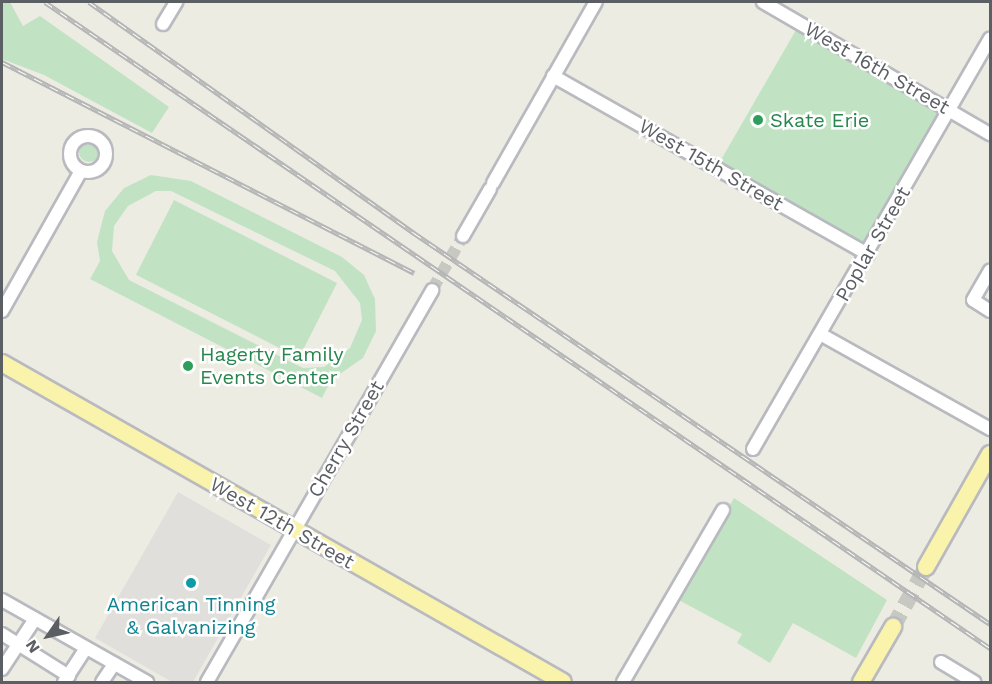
<!DOCTYPE html>
<html>
<head>
<meta charset="utf-8">
<style>
  body { margin:0 }
  #map { position:relative; width:992px; height:684px; overflow:hidden; background:#edece3; font-family:"Work Sans",sans-serif }
  div>[style] { position:absolute }
  .industrial>* { inset:0; background:#e1dfdb }
  .green>* { inset:0; background:#c1e3c4; transform-origin:0 0 }
  .round { border-radius:50% }
  .minor-tunnel>* { height:12px; margin-top:-6px; transform-origin:0; background:repeating-linear-gradient(90deg,#c8c8c3 0 12px,transparent 0 18px) }
  .major-tunnel>* { height:16px; margin-top:-8px; transform-origin:0; background:repeating-linear-gradient(90deg,#c8c8c3 0 16px,transparent 0 24px) }
  .roads { filter:drop-shadow(2px 0 #b8babf) drop-shadow(-2px 0 #b8babf) drop-shadow(0 2px #b8babf) drop-shadow(0 -2px #b8babf) }
  .minor>* { height:12px; margin:-6px; padding:0 6px; transform-origin:6px; border-radius:6px; background:#fff }
  .minor>.ring { margin:-6px; padding:0; box-sizing:content-box; background:none; border:12px solid #fff; border-radius:50% }
  .major>* { height:16px; margin:-8px; padding:0 8px; transform-origin:8px; border-radius:8px; background:#f9f3ac }
  .rail>* { height:5px; margin-top:-2.5px; transform-origin:0; background:repeating-linear-gradient(90deg,#fff 0 9px,#b4b5b5 0 18px); box-sizing:border-box; border-block:2px solid #b4b5b5 }
  .dots>* { width:16px; height:16px; translate:-50% -50%; box-sizing:border-box; border:3px solid #fff; border-radius:50% }
  span { translate:-50% -50%; white-space:nowrap; text-align:center; line-height:1.15; -webkit-text-stroke:5px #fff; paint-order:stroke }
  .street-label { font-size:20px; color:#5b5e63 }
  .leisure-label { font-size:20px; color:#27864d }
  .left { translate:0 -50%; text-align:left }
  .culture-label { font-size:20px; color:#0d838f }
  .frame { position:absolute; inset:0; border:3px solid #5b5e63; pointer-events:none }
  .north { position:absolute; left:18px; top:606px; width:60px; height:60px; -webkit-text-stroke:4px #fff; paint-order:stroke; rotate:236deg; font-size:16px; font-weight:700; line-height:24px; text-align:center; color:#5b5e63 }
  .north::after { content:''; display:block; margin:auto; width:21px; height:27px; background:#5b5e63; clip-path:polygon(50% 0,100% 100%,50% 72%,0 100%) }
</style>
</head>
<body>
<div id="map">
  <div class="industrial">
    <div style="clip-path:polygon(178px 492px,271px 545px,193px 682px,172px 682px,95px 638px)"></div>
  </div>
  <div class="green">
    <div style="clip-path:polygon(2px 2px,10px 2px,23px 26px,40px 16px,169px 107px,152px 133px,44px 75px,2px 59px)"></div>
    <div style="left:800px;top:23px;width:173px;height:168px;rotate:30deg"></div>
    <div class="round" style="left:79px;top:142px;width:20px;height:20px"></div>
    <div style="clip-path:polygon(evenodd,151px 175px,191px 181px,342px 257px,364px 275px,375px 299px,376px 331px,363px 358px,331px 380px,322px 398px,90px 279px,100px 261px,97px 242px,105px 211px,124px 188px,151px 175px,156px 191px,171px 191px,335px 271px,360px 303px,362px 320px,350px 348px,324px 367px,303px 368px,129px 280px,112px 251px,114px 226px,128px 206px,156px 191px)"></div>
    <div style="left:174px;top:200px;width:183px;height:84px;rotate:27deg"></div>
    <div style="clip-path:polygon(734px 498px,887px 600px,856px 658px,793px 623px,770px 663px,737px 643px,742px 634px,675px 598px)"></div>
  </div>
  <div class="minor-tunnel">
    <div style="left:432px;top:290px;width:62px;rotate:-60.1deg"></div>
  </div>
  <div class="major-tunnel">
    <div style="left:893px;top:627px;width:68px;rotate:-61.2deg"></div>
  </div>
  <div class="roads">
    <div class="minor">
      <div style="left:763px;top:2px;width:263px;rotate:30.2deg"></div>
      <div style="left:163px;top:24px;width:26px;rotate:-59deg"></div>
      <div style="left:553px;top:76px;width:362px;rotate:29.5deg"></div>
      <div class="ring" style="left:70px;top:136px;width:24px;height:24px"></div>
      <div style="left:493px;top:183px;width:208px;rotate:-60.4deg"></div>
      <div style="left:463px;top:236px;width:54px;rotate:-60.1deg"></div>
      <div style="left:2px;top:311px;width:161px;rotate:-60.6deg"></div>
      <div style="left:990px;top:311px;width:20px;rotate:-147deg"></div>
      <div style="left:973px;top:300px;width:34px;rotate:-60deg"></div>
      <div style="left:822px;top:335px;width:193px;rotate:29.2deg"></div>
      <div style="left:753px;top:449px;width:474px;rotate:-60deg"></div>
      <div style="left:2px;top:600px;width:167px;rotate:29.5deg"></div>
      <div style="left:2px;top:634px;width:79px;rotate:32.1deg"></div>
      <div style="left:941px;top:662px;width:39px;rotate:31deg"></div>
      <div style="left:2px;top:669px;width:60px;rotate:-56.6deg"></div>
      <div style="left:64px;top:682px;width:40px;rotate:-57.1deg"></div>
      <div style="left:102px;top:682px;width:22px;rotate:-56deg"></div>
      <div style="left:207px;top:682px;width:452px;rotate:-60.1deg"></div>
      <div style="left:623px;top:682px;width:199px;rotate:-59.8deg"></div>
    </div>
    <div class="major">
      <div style="left:2px;top:363px;width:645px;rotate:29.62deg"></div>
      <div style="left:926px;top:567px;width:130px;rotate:-60.5deg"></div>
      <div style="left:861px;top:682px;width:64px;rotate:-59.8deg"></div>
    </div>
  </div>
  <div class="rail">
    <div style="left:45px;top:2px;width:1145px;rotate:34.36deg"></div>
    <div style="left:89px;top:2px;width:399px;rotate:35.4deg"></div>
    <div style="left:414px;top:233px;width:696px;rotate:34.17deg"></div>
    <div style="left:2px;top:62px;width:463px;rotate:27.1deg"></div>
  </div>
  <div class="dots">
    <div style="left:758px;top:120px;background:#2e9e5b"></div>
    <div style="left:188px;top:366px;background:#2e9e5b"></div>
    <div style="left:191px;top:583px;background:#0f9aa8"></div>
  </div>
  <div class="street-label">
    <span style="left:877px;top:68px;rotate:30deg">West 16th Street</span>
    <span style="left:711px;top:165px;rotate:30deg">West 15th Street</span>
    <span style="left:873px;top:244px;rotate:-60deg">Poplar Street</span>
    <span style="left:346px;top:439px;rotate:-60deg">Cherry Street</span>
    <span style="left:282px;top:523px;rotate:30deg">West 12th Street</span>
  </div>
  <div class="leisure-label">
    <span class="left" style="left:770px;top:120px">Skate Erie</span>
    <span class="left" style="left:200px;top:366px">Hagerty Family<br>Events Center</span>
  </div>
  <div class="culture-label">
    <span style="left:191px;top:616px">American Tinning<br>&amp; Galvanizing</span>
  </div>
  <div class="frame"></div>
  <div class="north">N</div>
</div>
</body>
</html>
